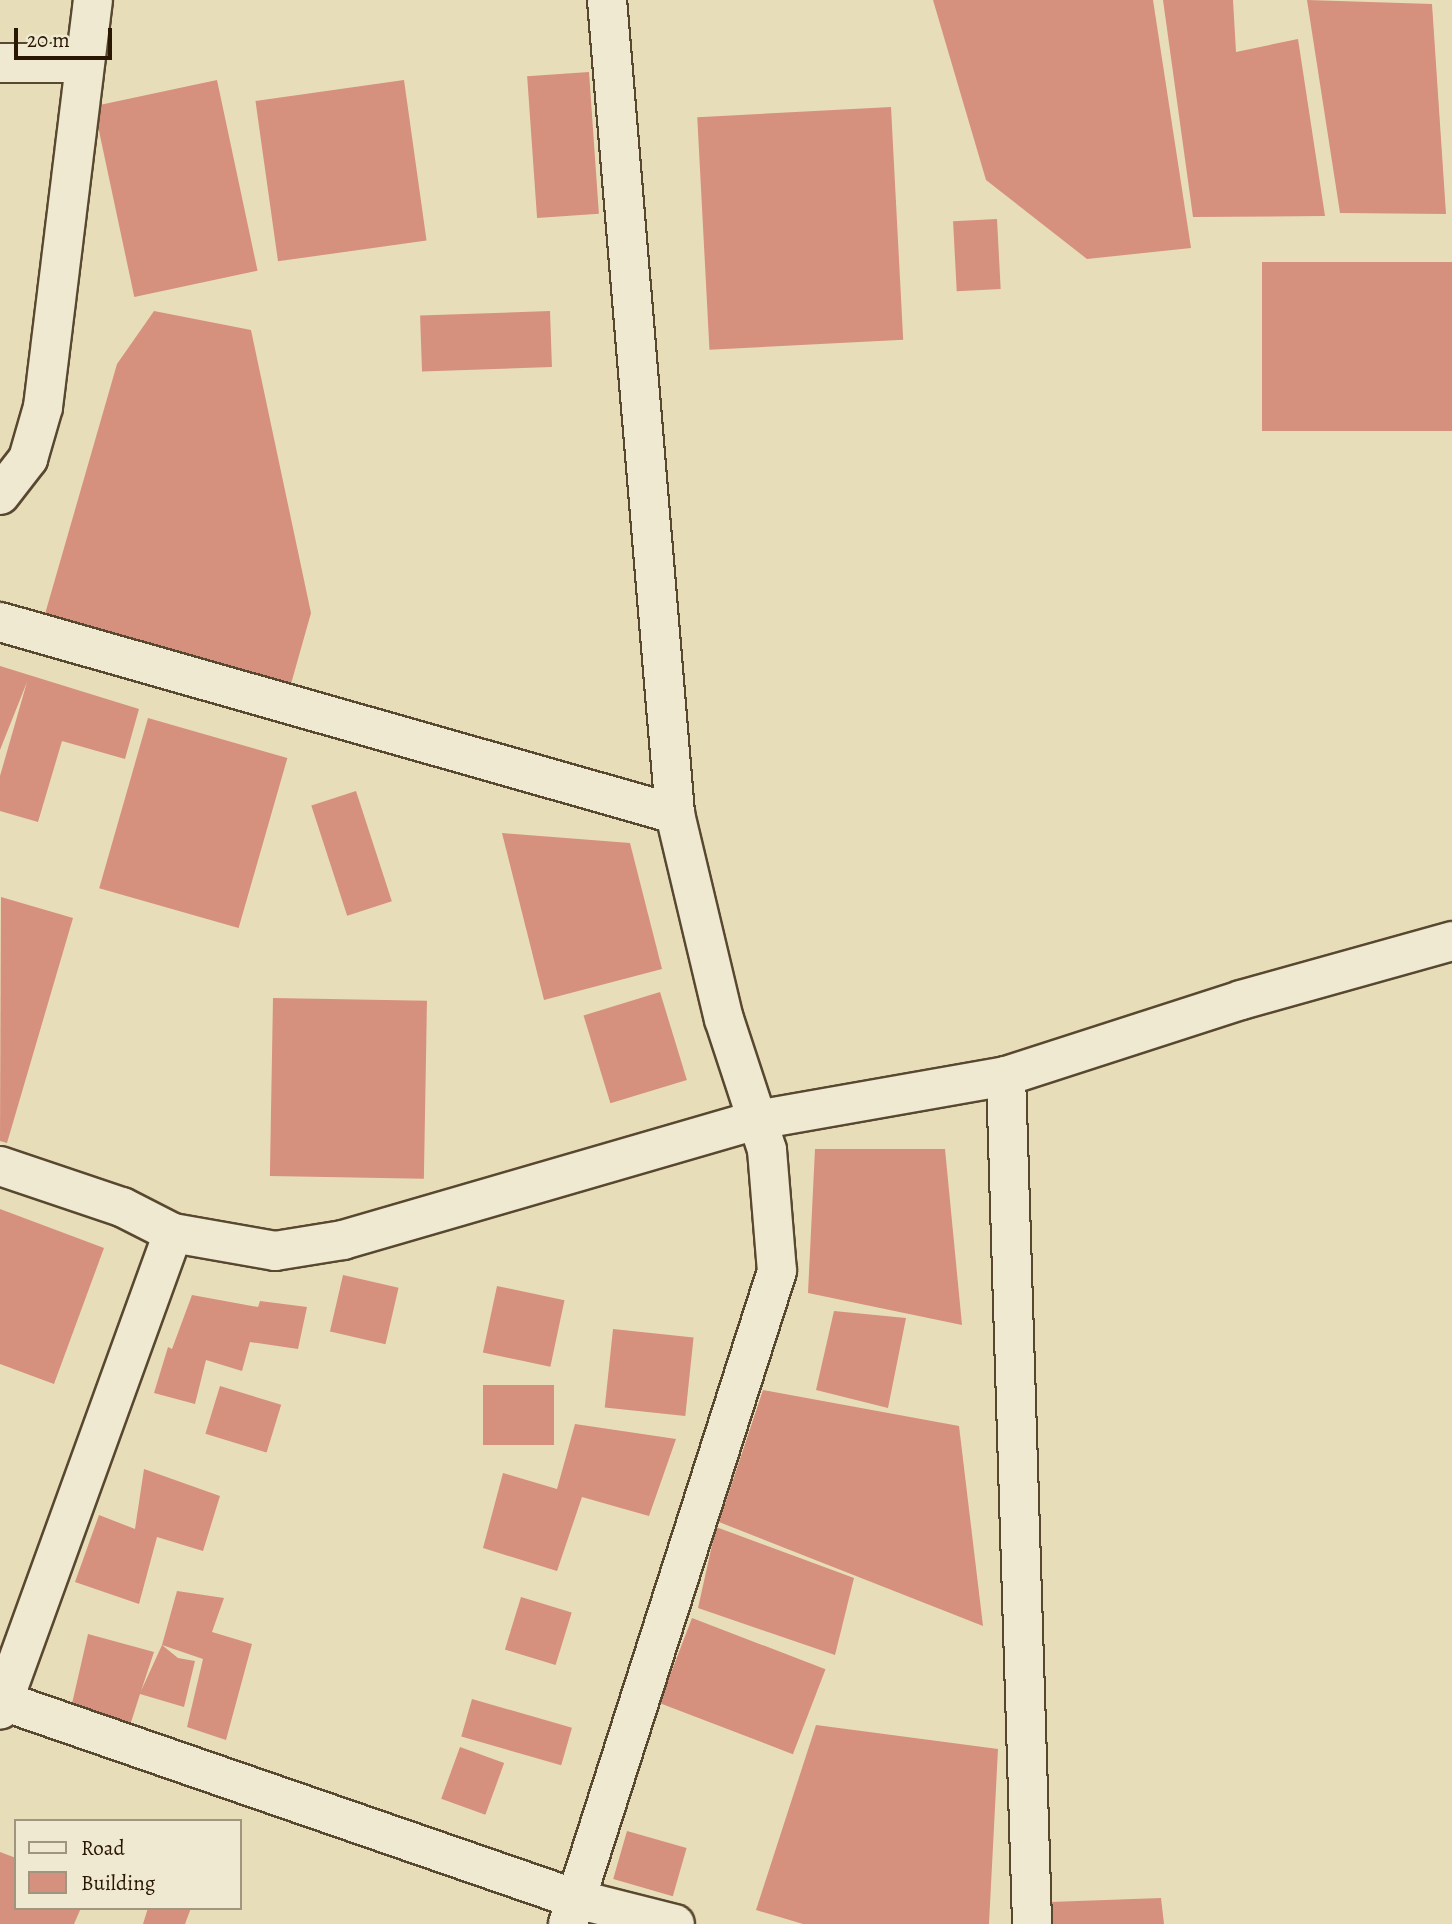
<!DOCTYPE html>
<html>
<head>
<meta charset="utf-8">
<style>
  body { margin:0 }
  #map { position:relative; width:1452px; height:1924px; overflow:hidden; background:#e8ddb9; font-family:Alegreya,serif }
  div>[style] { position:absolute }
  .building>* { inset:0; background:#d6907e; transform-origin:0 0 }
  .roads { filter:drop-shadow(2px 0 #594830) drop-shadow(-2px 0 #594830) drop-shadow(0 2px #594830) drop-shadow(0 -2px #594830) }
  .minor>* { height:38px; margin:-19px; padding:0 19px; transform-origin:19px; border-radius:19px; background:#f0e9d2 }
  span { translate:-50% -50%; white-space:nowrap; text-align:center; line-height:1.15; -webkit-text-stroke:7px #f0e9d2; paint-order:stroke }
  .legend { position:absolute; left:14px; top:1819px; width:228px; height:91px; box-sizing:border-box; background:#f0e9d2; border:2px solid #a0957f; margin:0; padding:9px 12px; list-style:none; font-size:21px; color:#291702 }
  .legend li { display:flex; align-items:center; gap:14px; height:35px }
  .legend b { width:35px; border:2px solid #a0957f }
  .scale { position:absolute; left:14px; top:28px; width:98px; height:32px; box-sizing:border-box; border:4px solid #291702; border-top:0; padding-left:9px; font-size:21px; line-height:24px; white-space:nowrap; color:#291702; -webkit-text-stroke:5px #f0e9d2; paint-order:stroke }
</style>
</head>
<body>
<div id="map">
  <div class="building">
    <div style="clip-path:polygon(933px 0,1153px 0,1191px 248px,1087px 259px,986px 180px)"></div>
    <div style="clip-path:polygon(1163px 0,1233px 0,1236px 52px,1298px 39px,1325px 216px,1193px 217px)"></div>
    <div style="clip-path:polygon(1307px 0,1432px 4px,1446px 214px,1340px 213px)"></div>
    <div style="left:589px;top:72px;width:142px;height:62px;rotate:86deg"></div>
    <div style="left:217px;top:80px;width:195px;height:126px;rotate:78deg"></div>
    <div style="left:404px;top:80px;width:162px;height:150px;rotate:82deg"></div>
    <div style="left:891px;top:107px;width:233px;height:194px;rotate:87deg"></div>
    <div style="left:997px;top:219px;width:70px;height:44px;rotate:87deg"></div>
    <div style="left:1452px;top:262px;width:169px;height:190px;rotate:90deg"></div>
    <div style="clip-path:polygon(154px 311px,251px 330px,311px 613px,289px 691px,43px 621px,117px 364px)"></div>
    <div style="left:550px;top:311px;width:56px;height:130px;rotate:88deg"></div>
    <div style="clip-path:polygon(0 666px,139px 709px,125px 759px,62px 741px,38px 822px,0 811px,0 776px,27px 682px,0 750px)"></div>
    <div style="left:148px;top:718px;width:145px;height:177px;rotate:16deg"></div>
    <div style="left:356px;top:791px;width:116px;height:47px;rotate:72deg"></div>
    <div style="clip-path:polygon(502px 833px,630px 843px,662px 969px,544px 1000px)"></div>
    <div style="clip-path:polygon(1px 897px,73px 918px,7px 1143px,0 1141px)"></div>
    <div style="left:660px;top:992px;width:92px;height:80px;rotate:73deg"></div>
    <div style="left:273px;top:998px;width:154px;height:178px;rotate:1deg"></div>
    <div style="clip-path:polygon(815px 1149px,945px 1149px,962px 1325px,808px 1293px)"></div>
    <div style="clip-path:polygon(0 1209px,104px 1248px,54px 1384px,0 1364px)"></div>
    <div style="left:343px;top:1275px;width:57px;height:58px;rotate:13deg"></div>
    <div style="left:497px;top:1286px;width:69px;height:68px;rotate:12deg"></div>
    <div style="clip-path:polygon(192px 1295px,258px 1307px,260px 1301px,307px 1307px,298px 1349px,250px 1342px,242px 1371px,206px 1360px,195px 1404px,154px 1393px,168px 1347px,172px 1349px)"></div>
    <div style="clip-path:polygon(834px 1311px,906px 1318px,888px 1408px,816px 1390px)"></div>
    <div style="left:613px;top:1329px;width:81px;height:79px;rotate:6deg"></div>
    <div style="left:554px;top:1385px;width:60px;height:71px;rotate:90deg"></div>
    <div style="left:220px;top:1386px;width:64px;height:50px;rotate:17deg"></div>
    <div style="clip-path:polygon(763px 1390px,959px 1426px,983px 1626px,719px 1522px)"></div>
    <div style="clip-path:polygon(575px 1424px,676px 1439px,649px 1516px,582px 1497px,557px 1571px,483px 1548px,503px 1473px,557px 1489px)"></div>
    <div style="clip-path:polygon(144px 1469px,220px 1496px,203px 1551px,157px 1537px,139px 1604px,75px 1582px,99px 1515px,135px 1529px)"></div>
    <div style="clip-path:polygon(716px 1527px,854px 1578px,835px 1655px,698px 1608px)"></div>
    <div style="clip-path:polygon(177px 1591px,224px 1598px,212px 1632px,252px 1644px,226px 1740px,187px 1727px,203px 1659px,162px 1645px,178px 1658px,195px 1661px,184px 1707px,140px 1694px,127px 1735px,71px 1708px,88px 1634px,154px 1652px,141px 1691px,162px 1645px)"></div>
    <div style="left:521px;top:1597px;width:53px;height:55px;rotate:17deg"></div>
    <div style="left:692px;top:1618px;width:143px;height:91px;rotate:21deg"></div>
    <div style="left:472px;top:1699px;width:104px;height:39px;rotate:16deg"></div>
    <div style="clip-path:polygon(816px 1725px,998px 1749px,989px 1924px,803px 1924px,756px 1910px)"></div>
    <div style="left:460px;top:1747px;width:47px;height:55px;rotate:20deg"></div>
    <div style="left:627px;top:1831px;width:62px;height:50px;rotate:16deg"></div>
    <div style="clip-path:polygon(0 1852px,16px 1858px,16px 1908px,81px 1908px,74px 1924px,0 1924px)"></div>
    <div style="clip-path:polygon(1161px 1898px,1164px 1924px,1050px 1924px,1050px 1902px)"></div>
    <div style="clip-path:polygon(148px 1908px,191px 1908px,185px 1924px,143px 1924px)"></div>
  </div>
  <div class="roads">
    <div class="minor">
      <div style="left:607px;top:0;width:817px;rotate:85.22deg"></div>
      <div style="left:0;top:63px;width:84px"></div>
      <div style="left:0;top:495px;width:46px;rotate:-52.1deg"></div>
      <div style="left:28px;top:459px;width:54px;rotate:-73.9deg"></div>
      <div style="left:43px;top:407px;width:410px;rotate:-83deg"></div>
      <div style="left:0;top:622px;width:702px;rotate:15.88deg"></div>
      <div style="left:675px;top:814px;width:211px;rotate:76.6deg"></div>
      <div style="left:724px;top:1019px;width:138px;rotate:71.8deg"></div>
      <div style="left:767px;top:1150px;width:121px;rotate:85.3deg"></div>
      <div style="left:777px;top:1271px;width:686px;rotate:107.75deg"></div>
      <div style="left:1006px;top:1076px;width:848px;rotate:88.24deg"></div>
      <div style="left:0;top:1166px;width:129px;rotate:18.6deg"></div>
      <div style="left:122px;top:1207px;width:57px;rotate:27deg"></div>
      <div style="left:173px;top:1233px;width:507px;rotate:109.93deg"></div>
      <div style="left:173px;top:1233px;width:104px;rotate:10deg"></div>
      <div style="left:275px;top:1251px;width:69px;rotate:-9.2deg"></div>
      <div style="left:343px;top:1240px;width:431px;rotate:-16.2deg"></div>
      <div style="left:757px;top:1120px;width:253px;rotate:-10deg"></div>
      <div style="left:1006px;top:1076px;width:247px;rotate:-17.9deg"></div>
      <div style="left:1241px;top:1000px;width:219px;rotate:-15.6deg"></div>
      <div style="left:0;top:1700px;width:609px;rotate:19.06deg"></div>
      <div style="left:576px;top:1899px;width:102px;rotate:14.2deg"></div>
    </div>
  </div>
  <ul class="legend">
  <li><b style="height:9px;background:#f0e9d2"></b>Road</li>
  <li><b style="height:19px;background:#d6907e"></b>Building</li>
  </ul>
  <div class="scale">20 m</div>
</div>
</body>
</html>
